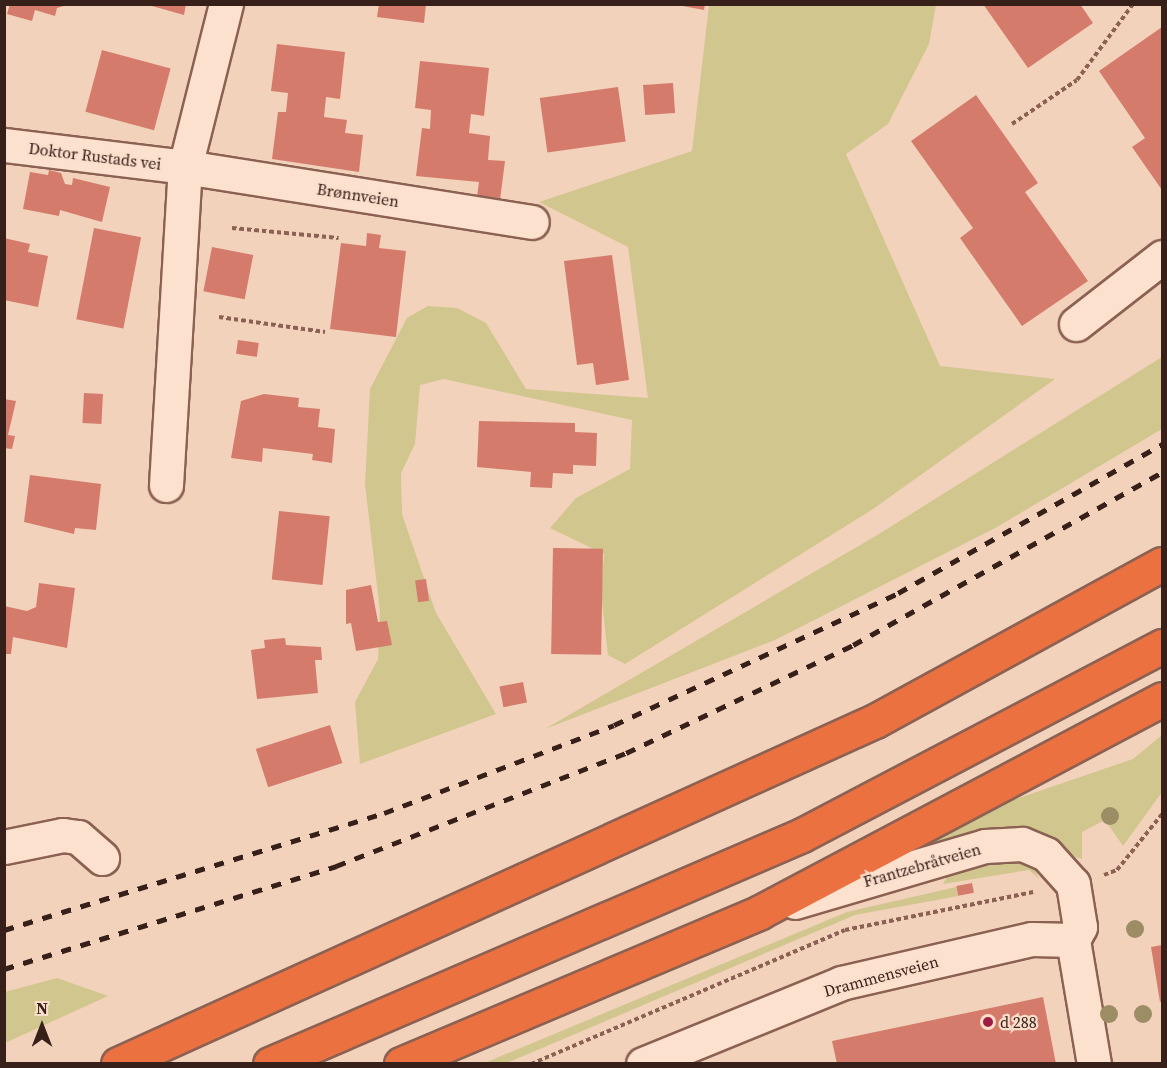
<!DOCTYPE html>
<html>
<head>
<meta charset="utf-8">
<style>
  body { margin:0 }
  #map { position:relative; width:1167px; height:1068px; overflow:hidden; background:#f2d2bb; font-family:"Source Serif 4",serif }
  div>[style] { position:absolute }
  .green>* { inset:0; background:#d1c68e }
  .building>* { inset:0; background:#d47b6c; transform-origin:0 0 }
  .path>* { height:4px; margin-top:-2px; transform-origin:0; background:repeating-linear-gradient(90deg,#8b6153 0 4.5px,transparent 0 7.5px) }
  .roads { filter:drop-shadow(2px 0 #8b6153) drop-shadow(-2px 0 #8b6153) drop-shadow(0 2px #8b6153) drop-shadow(0 -2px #8b6153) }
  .minor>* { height:33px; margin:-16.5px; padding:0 16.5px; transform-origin:16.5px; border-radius:16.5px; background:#fce2ce }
  .highway>* { height:33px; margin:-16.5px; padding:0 16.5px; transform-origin:16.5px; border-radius:16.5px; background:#ec7141 }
  .rail>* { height:4.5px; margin-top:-2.25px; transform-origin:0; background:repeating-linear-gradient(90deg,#38201a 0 10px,transparent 0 20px) }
  .trees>* { width:18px; height:18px; margin:-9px; border-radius:50%; background:#9c8d65 }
  .dots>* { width:16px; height:16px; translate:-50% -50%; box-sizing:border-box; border:3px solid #f9dfcb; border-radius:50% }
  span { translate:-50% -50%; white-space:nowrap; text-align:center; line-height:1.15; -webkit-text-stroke:4.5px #f9dfcb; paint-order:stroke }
  .street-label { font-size:16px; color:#38201a }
  .poi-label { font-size:16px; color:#38201a }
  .left { translate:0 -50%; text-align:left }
  .frame { position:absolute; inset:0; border:6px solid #38201a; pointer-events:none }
  .north { position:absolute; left:12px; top:996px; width:60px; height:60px; -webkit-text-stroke:4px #f9dfcb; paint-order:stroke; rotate:0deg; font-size:16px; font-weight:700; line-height:24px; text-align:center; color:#38201a }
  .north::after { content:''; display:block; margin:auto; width:21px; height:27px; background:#38201a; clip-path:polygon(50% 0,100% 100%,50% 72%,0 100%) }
</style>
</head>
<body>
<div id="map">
  <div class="green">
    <div style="clip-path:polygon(709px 5px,936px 5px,929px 44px,888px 124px,846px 154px,940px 366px,1055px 379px,873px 509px,625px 664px,608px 655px,601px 594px,604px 554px,550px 528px,576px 498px,630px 469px,632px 420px,444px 379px,420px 385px,415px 444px,401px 473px,402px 514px,436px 613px,496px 714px,360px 764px,355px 702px,378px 659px,380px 611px,365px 484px,370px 389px,407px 318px,428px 306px,457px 308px,486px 323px,526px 389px,648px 398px,628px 247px,539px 202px,692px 151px)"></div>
    <div style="clip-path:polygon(1162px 357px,1162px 429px,997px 527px,775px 640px,545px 729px,879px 534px)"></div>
    <div style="clip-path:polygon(1162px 735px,1162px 792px,1123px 846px,1105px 820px,1082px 832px,1082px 859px,993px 830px,858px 875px,1001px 804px,1133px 759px)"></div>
    <div style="clip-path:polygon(1001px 857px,1032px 864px,1039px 879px,1029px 870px,943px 884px,948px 875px,969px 864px)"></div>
    <div style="clip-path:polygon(956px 887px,958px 896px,855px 915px,507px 1063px,482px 1064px,847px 912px)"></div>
    <div style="clip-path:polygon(57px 978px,108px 996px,5px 1043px,5px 992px)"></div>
  </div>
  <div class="building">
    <div style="clip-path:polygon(10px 4px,66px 4px,67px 5px,57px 8px,55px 16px,35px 10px,32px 21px,7px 14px)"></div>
    <div style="clip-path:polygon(145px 4px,186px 4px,184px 15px)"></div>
    <div style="clip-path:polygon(379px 4px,426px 4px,424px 23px,377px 17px)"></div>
    <div style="clip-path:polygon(672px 4px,705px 4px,704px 10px)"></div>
    <div style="clip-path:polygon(983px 4px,1080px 4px,1093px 23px,1028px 68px)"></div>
    <div style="clip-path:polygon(1162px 27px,1162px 190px,1132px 147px,1145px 138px,1099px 71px)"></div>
    <div style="clip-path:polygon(277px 44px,345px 52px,340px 99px,326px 97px,324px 117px,347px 120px,345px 133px,363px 135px,359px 172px,272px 159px,278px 112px,286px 112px,288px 93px,271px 91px)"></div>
    <div style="left:102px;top:50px;width:71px;height:64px;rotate:15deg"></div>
    <div style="clip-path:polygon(420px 61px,489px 68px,484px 116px,471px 114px,469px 133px,490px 136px,488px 160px,505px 161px,500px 200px,477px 197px,479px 182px,416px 176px,422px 128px,430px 129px,431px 110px,415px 108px)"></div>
    <div style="left:673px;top:83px;width:30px;height:30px;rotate:86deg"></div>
    <div style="left:618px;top:87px;width:55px;height:79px;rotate:82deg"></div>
    <div style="clip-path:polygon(976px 95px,1038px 183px,1025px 192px,1088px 281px,1022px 326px,960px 238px,973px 228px,911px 141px)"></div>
    <div style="clip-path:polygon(49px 170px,61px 173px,65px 184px,72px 185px,73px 178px,110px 187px,102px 222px,60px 210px,59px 216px,23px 209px,30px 172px,48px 175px)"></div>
    <div style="left:94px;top:228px;width:48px;height:93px;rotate:11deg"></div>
    <div style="clip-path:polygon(367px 233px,381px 235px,379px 248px,406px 251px,396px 337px,330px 329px,341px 243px,366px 246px)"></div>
    <div style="clip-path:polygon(4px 238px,30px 244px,28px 252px,48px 256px,38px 307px,4px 300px)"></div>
    <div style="left:212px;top:247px;width:42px;height:45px;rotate:11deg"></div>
    <div style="clip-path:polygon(612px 255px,629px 380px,596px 385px,593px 363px,577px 365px,564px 261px)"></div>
    <div style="left:238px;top:340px;width:21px;height:14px;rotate:8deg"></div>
    <div style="left:84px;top:393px;width:19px;height:30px;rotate:3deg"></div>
    <div style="clip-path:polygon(264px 394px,299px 398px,298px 407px,320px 409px,318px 427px,335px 429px,332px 463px,312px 460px,313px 454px,263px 448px,262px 462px,231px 458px,241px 401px)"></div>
    <div style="clip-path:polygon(4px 399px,16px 401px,8px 435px,15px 436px,12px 449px,4px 448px)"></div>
    <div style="clip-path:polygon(479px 421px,575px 423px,575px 432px,597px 433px,596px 466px,573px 465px,573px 474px,553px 473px,552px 488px,530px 487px,531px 472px,477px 467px)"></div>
    <div style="clip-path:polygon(30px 475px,101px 484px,96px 530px,75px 528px,74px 534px,24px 522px)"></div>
    <div style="left:279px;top:511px;width:51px;height:69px;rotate:6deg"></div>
    <div style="left:553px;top:548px;width:50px;height:106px;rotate:1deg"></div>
    <div style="left:426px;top:579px;width:22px;height:11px;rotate:82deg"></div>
    <div style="clip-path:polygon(39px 583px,75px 588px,67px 648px,13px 637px,11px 654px,4px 654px,4px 606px,27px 611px,36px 607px)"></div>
    <div style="clip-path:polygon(371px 585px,378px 622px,387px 621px,392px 645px,356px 651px,351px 623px,346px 624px,346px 590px)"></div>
    <div style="clip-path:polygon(285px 638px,286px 645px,321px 647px,322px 660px,315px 660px,318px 693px,257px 699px,251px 650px,265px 648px,264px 640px)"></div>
    <div style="left:523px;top:682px;width:21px;height:24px;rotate:79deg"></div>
    <div style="left:330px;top:725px;width:40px;height:78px;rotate:72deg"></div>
    <div style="left:972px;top:883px;width:10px;height:16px;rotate:79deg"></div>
    <div style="clip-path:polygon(1162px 945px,1162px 1001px,1160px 1002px,1151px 947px)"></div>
    <div style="clip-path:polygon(1043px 997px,1056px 1064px,837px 1064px,832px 1041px)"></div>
  </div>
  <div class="path">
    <div style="left:1012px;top:124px;width:78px;rotate:-34.1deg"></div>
    <div style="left:1077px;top:80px;width:94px;rotate:-53.6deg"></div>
    <div style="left:232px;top:228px;width:107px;rotate:5.3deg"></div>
    <div style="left:219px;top:317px;width:107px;rotate:8.1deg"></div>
    <div style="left:1104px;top:875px;width:14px;rotate:-21deg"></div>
    <div style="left:1117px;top:870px;width:72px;rotate:-51.2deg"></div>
    <div style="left:531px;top:1064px;width:341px;rotate:-23.1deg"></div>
    <div style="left:845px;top:930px;width:192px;rotate:-11.4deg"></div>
  </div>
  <div class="roads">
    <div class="minor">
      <div style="left:4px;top:145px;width:182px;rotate:6.9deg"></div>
      <div style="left:185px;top:167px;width:351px;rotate:9deg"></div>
      <div style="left:1076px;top:324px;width:109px;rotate:-37.9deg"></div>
      <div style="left:166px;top:485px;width:319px;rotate:-86.6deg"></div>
      <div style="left:185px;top:167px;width:168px;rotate:-75.9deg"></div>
      <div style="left:4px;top:847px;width:60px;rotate:-11.5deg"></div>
      <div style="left:63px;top:835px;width:15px;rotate:8deg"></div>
      <div style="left:78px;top:837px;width:32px;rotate:41deg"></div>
      <div style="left:1073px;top:940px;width:126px;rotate:80.4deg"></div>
      <div style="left:643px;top:1064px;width:214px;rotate:-22.2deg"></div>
      <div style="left:841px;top:983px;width:196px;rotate:-13deg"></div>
      <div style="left:1032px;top:939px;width:41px;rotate:1.4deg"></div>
      <div style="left:1073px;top:940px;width:15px;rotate:-62deg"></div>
      <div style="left:1080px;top:927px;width:44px;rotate:-99.2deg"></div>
      <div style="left:1073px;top:884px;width:40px;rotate:-132deg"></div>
      <div style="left:1046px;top:854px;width:26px;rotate:-157deg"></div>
      <div style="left:1022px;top:844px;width:37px;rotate:177deg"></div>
      <div style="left:985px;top:846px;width:198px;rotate:163.6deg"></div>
    </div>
    <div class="highway">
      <div style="left:118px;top:1064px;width:831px;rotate:-24.38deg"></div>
      <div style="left:875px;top:721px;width:327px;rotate:-28.7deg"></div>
      <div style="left:270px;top:1064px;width:579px;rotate:-23.29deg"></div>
      <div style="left:802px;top:835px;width:407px;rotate:-27.7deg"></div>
      <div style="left:401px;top:1064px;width:390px;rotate:-22.9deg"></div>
      <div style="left:760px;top:912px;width:455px;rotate:-27.9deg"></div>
    </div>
  </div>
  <div class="rail">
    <div style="left:4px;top:930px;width:398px;rotate:-17.1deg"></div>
    <div style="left:384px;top:813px;width:246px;rotate:-20.9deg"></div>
    <div style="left:614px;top:725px;width:313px;rotate:-24.9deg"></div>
    <div style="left:898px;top:593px;width:303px;rotate:-29.4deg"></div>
    <div style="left:4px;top:969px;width:348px;rotate:-17.2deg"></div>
    <div style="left:336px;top:866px;width:311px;rotate:-21.3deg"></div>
    <div style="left:626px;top:753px;width:251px;rotate:-25.4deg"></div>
    <div style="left:853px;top:645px;width:354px;rotate:-29.2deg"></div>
  </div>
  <div class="trees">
    <div style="left:1110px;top:816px"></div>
    <div style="left:1135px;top:929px"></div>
    <div style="left:1109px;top:1014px"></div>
    <div style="left:1143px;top:1014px"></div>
  </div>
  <div class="dots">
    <div style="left:988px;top:1022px;background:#9f1d42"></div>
  </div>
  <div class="street-label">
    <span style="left:95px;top:156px;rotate:7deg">Doktor Rustads vei</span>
    <span style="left:358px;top:195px;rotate:9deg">Brønnveien</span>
    <span style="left:922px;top:865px;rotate:-16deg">Frantzebråtveien</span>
    <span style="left:881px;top:976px;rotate:-15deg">Drammensveien</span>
  </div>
  <div class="poi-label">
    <span class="left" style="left:1000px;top:1022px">d 288</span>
  </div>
  <div class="frame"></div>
  <div class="north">N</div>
</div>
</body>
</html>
